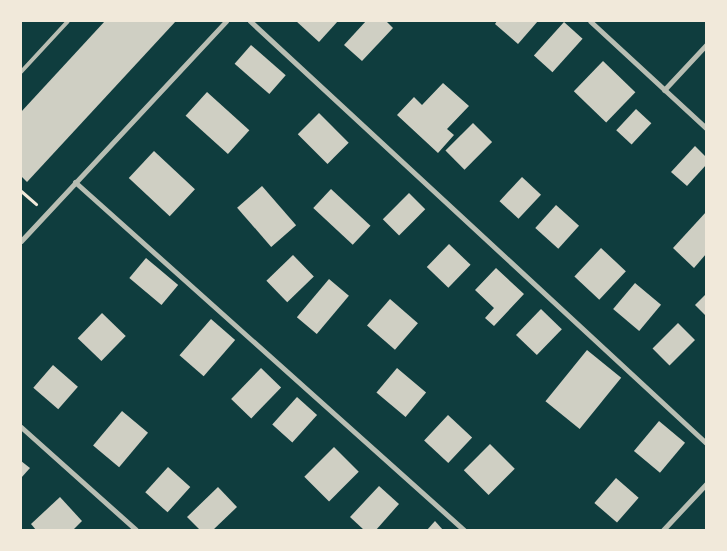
<!DOCTYPE html>
<html>
<head>
<meta charset="utf-8">
<style>
  body { margin:0 }
  #map { position:relative; width:727px; height:551px; overflow:hidden; background:#0f3d3e; font-family:"Work Sans",sans-serif }
  div>[style] { position:absolute }
  .building>* { inset:0; background:#cfcfc3; transform-origin:0 0 }
  .path>* { height:3px; margin:-1.5px; padding:0 1.5px; transform-origin:1.5px; border-radius:1.5px; background:#f1e9da }
  .service>* { height:4px; margin:-2px; padding:0 2px; transform-origin:2px; border-radius:2px; background:#b8beb3 }
  .minor>* { height:5px; margin:-2.5px; padding:0 2.5px; transform-origin:2.5px; border-radius:2.5px; background:#b8beb3 }
  span { translate:-50% -50%; white-space:nowrap; text-align:center; line-height:1.15; -webkit-text-stroke:5px #f1e9da; paint-order:stroke }
  .frame { position:absolute; inset:0; border:22px solid #f1e9da; pointer-events:none }
</style>
</head>
<body>
<div id="map">
  <div class="building">
    <div style="clip-path:polygon(105px 21px,176px 21px,27px 182px,21px 176px,21px 112px)"></div>
    <div style="clip-path:polygon(296px 21px,338px 21px,319px 42px)"></div>
    <div style="clip-path:polygon(366px 21px,386px 21px,393px 28px,362px 61px,344px 45px)"></div>
    <div style="clip-path:polygon(497px 21px,538px 21px,518px 44px,495px 24px)"></div>
    <div style="left:564px;top:22px;width:25px;height:45px;rotate:42deg"></div>
    <div style="left:251px;top:45px;width:46px;height:25px;rotate:41deg"></div>
    <div style="left:603px;top:61px;width:45px;height:42px;rotate:44deg"></div>
    <div style="clip-path:polygon(443px 83px,469px 106px,447px 129px,454px 135px,438px 153px,397px 115px,414px 97px,422px 105px)"></div>
    <div style="left:207px;top:92px;width:57px;height:32px;rotate:42deg"></div>
    <div style="left:636px;top:109px;width:21px;height:29px;rotate:43deg"></div>
    <div style="left:319px;top:113px;width:42px;height:30px;rotate:45deg"></div>
    <div style="left:473px;top:123px;width:27px;height:39px;rotate:45deg"></div>
    <div style="clip-path:polygon(695px 146px,706px 157px,706px 165px,687px 186px,671px 172px)"></div>
    <div style="left:154px;top:151px;width:56px;height:37px;rotate:43deg"></div>
    <div style="left:522px;top:177px;width:26px;height:33px;rotate:43deg"></div>
    <div style="left:262px;top:186px;width:52px;height:33px;rotate:49deg"></div>
    <div style="left:331px;top:189px;width:54px;height:26px;rotate:43deg"></div>
    <div style="left:409px;top:193px;width:23px;height:37px;rotate:45deg"></div>
    <div style="left:556px;top:205px;width:31px;height:31px;rotate:42deg"></div>
    <div style="clip-path:polygon(706px 212px,706px 254px,694px 268px,673px 248px)"></div>
    <div style="left:449px;top:244px;width:30px;height:32px;rotate:44deg"></div>
    <div style="left:601px;top:248px;width:34px;height:39px;rotate:43deg"></div>
    <div style="left:293px;top:255px;width:30px;height:37px;rotate:46deg"></div>
    <div style="left:146px;top:258px;width:42px;height:26px;rotate:40deg"></div>
    <div style="clip-path:polygon(496px 268px,524px 294px,494px 326px,485px 318px,494px 308px,475px 290px)"></div>
    <div style="left:329px;top:279px;width:26px;height:50px;rotate:40deg"></div>
    <div style="left:635px;top:283px;width:34px;height:34px;rotate:40deg"></div>
    <div style="clip-path:polygon(706px 294px,706px 316px,695px 305px)"></div>
    <div style="left:390px;top:299px;width:37px;height:35px;rotate:41deg"></div>
    <div style="left:541px;top:309px;width:29px;height:36px;rotate:44deg"></div>
    <div style="left:102px;top:313px;width:33px;height:35px;rotate:44deg"></div>
    <div style="left:211px;top:319px;width:32px;height:48px;rotate:41deg"></div>
    <div style="left:678px;top:323px;width:24px;height:36px;rotate:45deg"></div>
    <div style="left:587px;top:350px;width:44px;height:66px;rotate:39deg"></div>
    <div style="left:53px;top:365px;width:33px;height:30px;rotate:41deg"></div>
    <div style="left:261px;top:368px;width:28px;height:43px;rotate:44deg"></div>
    <div style="left:397px;top:368px;width:38px;height:32px;rotate:40deg"></div>
    <div style="left:297px;top:397px;width:27px;height:37px;rotate:42deg"></div>
    <div style="left:122px;top:411px;width:34px;height:45px;rotate:40deg"></div>
    <div style="left:448px;top:415px;width:33px;height:35px;rotate:43deg"></div>
    <div style="left:659px;top:421px;width:34px;height:39px;rotate:40deg"></div>
    <div style="left:490px;top:444px;width:35px;height:37px;rotate:45deg"></div>
    <div style="left:334px;top:447px;width:35px;height:42px;rotate:45deg"></div>
    <div style="clip-path:polygon(21px 461px,30px 468px,21px 478px)"></div>
    <div style="left:168px;top:467px;width:30px;height:34px;rotate:42deg"></div>
    <div style="left:616px;top:478px;width:30px;height:33px;rotate:41deg"></div>
    <div style="clip-path:polygon(379px 486px,399px 504px,376px 530px,364px 530px,350px 517px)"></div>
    <div style="clip-path:polygon(218px 487px,237px 507px,213px 530px,200px 530px,187px 517px)"></div>
    <div style="clip-path:polygon(60px 497px,82px 521px,73px 530px,36px 530px,31px 524px)"></div>
    <div style="clip-path:polygon(435px 521px,443px 530px,427px 530px)"></div>
  </div>
  <div class="path">
    <div style="left:21px;top:191px;width:20px;rotate:41deg"></div>
  </div>
  <div class="service">
    <div style="left:21px;top:72px;width:69px;rotate:-47.3deg"></div>
  </div>
  <div class="minor">
    <div style="left:250px;top:21px;width:621px;rotate:42.78deg"></div>
    <div style="left:590px;top:21px;width:158px;rotate:42.7deg"></div>
    <div style="left:664px;top:90px;width:62px;rotate:-47deg"></div>
    <div style="left:75px;top:182px;width:522px;rotate:41.82deg"></div>
    <div style="left:21px;top:241px;width:301px;rotate:-47deg"></div>
    <div style="left:21px;top:427px;width:154px;rotate:41.8deg"></div>
    <div style="left:663px;top:530px;width:63px;rotate:-46.9deg"></div>
  </div>
  <div class="frame"></div>
</div>
</body>
</html>
